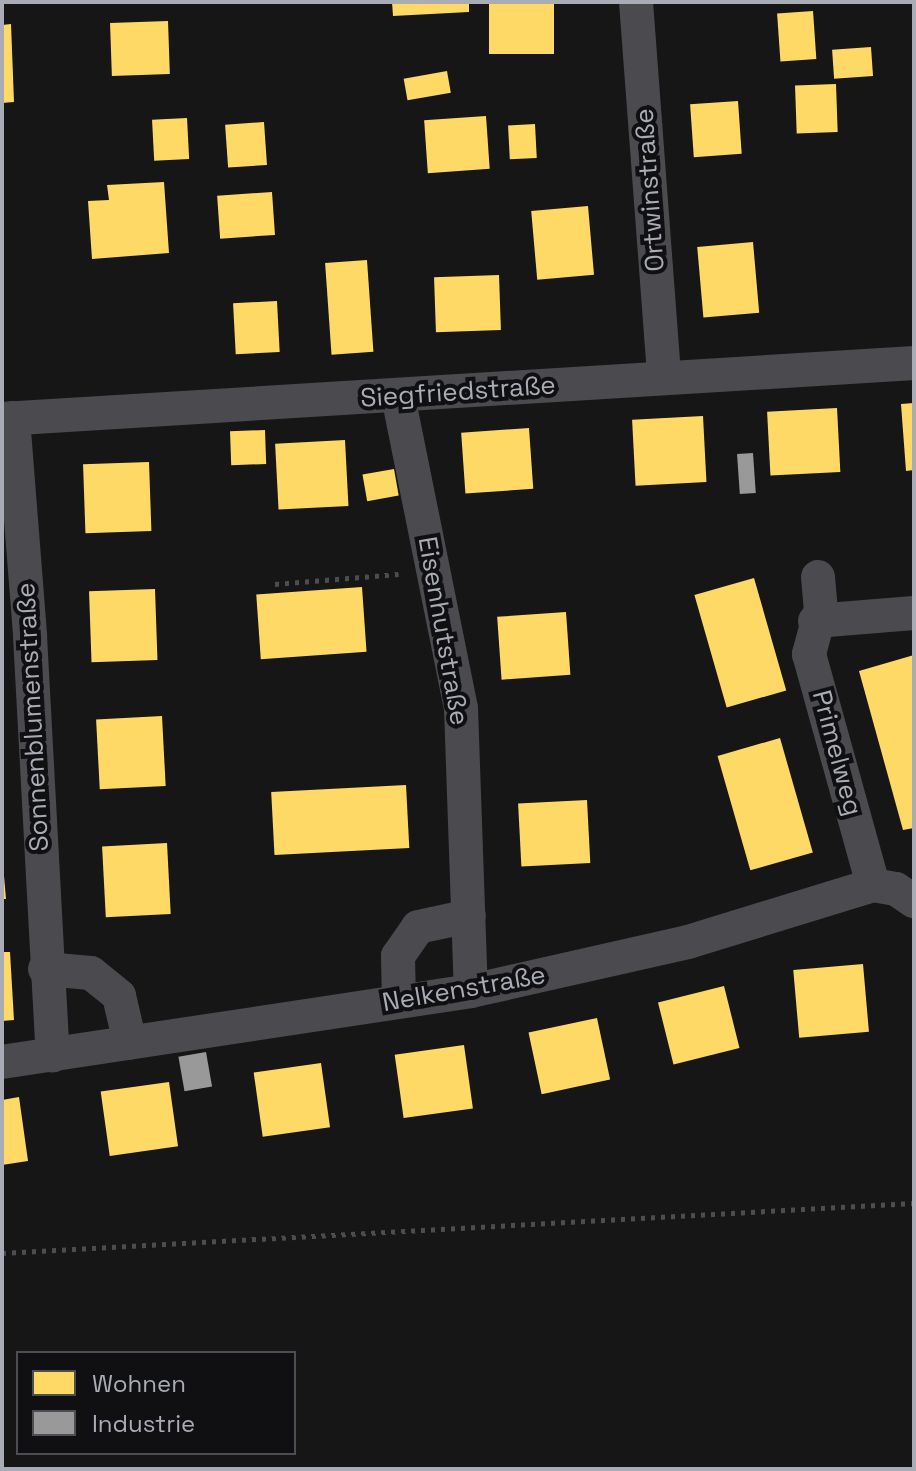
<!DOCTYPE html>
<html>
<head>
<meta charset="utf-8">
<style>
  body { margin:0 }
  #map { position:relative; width:916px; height:1471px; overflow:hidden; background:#161616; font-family:"Space Grotesk",sans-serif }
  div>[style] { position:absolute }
  .homes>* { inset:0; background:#ffd966; transform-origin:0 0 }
  .industry>* { inset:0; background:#999; transform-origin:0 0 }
  .path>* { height:5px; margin-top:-2.5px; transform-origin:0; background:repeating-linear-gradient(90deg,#4c4d4f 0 4px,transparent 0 10px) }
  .street>* { height:34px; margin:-17px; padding:0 17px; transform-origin:17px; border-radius:17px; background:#4b4b4f }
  span { translate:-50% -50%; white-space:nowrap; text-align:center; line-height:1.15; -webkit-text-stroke:8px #101012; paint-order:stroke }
  .street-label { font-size:26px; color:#a9acb5 }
  .frame { position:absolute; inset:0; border:4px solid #a9acb5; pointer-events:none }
  .legend { position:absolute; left:16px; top:1351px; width:280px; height:104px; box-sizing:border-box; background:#101012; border:2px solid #4d4e53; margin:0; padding:10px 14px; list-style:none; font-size:24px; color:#a9acb5 }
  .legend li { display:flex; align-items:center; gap:16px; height:40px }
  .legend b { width:40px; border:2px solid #4d4e53 }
</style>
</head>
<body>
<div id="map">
  <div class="homes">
    <div style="clip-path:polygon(392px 2px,469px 2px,469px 12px,393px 16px)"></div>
    <div style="left:489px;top:2px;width:65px;height:52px"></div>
    <div style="left:813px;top:11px;width:48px;height:36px;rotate:86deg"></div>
    <div style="left:168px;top:21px;width:53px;height:58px;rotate:88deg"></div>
    <div style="clip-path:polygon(11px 24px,14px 102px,2px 103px,2px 25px)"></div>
    <div style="left:871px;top:47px;width:29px;height:39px;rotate:86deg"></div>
    <div style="left:447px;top:71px;width:22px;height:44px;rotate:80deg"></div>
    <div style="left:836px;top:84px;width:48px;height:41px;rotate:88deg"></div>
    <div style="left:738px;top:101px;width:53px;height:48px;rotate:86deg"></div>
    <div style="left:486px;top:116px;width:53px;height:62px;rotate:86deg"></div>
    <div style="left:187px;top:118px;width:41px;height:35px;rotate:87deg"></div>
    <div style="left:264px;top:122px;width:43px;height:39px;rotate:86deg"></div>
    <div style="left:535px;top:124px;width:34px;height:27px;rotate:87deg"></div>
    <div style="clip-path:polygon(164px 182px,169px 253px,92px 259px,88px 201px,109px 200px,107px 185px)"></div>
    <div style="left:272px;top:192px;width:43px;height:55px;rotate:86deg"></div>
    <div style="left:588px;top:206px;width:69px;height:57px;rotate:85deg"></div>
    <div style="left:753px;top:242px;width:71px;height:56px;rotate:85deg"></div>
    <div style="left:367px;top:260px;width:92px;height:42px;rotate:86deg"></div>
    <div style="left:499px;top:275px;width:55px;height:65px;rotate:88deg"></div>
    <div style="left:277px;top:301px;width:51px;height:44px;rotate:87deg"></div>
    <div style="clip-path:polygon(914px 403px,914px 470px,906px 471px,901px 404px)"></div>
    <div style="left:837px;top:408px;width:64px;height:70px;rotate:87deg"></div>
    <div style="left:703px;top:416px;width:66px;height:71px;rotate:87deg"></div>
    <div style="left:529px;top:428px;width:61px;height:68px;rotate:86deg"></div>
    <div style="left:265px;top:430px;width:34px;height:35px;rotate:88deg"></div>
    <div style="left:345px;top:440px;width:66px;height:70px;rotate:87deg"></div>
    <div style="left:149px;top:462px;width:69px;height:66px;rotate:88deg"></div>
    <div style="left:394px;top:469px;width:27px;height:32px;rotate:80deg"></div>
    <div style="left:754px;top:578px;width:117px;height:62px;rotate:74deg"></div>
    <div style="left:362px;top:587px;width:65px;height:106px;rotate:86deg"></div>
    <div style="left:155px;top:589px;width:71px;height:66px;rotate:88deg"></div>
    <div style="left:566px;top:612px;width:63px;height:69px;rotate:86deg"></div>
    <div style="clip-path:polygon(914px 655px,914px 828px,903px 830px,859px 671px)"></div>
    <div style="left:162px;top:716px;width:70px;height:66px;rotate:87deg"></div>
    <div style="left:780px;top:738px;width:119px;height:65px;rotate:74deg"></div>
    <div style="left:406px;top:785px;width:63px;height:135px;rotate:87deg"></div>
    <div style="left:587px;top:800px;width:63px;height:69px;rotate:87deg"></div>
    <div style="left:167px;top:843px;width:71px;height:65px;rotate:87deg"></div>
    <div style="clip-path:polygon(2px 876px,4px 876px,6px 899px,2px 899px)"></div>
    <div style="clip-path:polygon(2px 952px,10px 952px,14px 1020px,2px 1021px)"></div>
    <div style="left:863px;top:964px;width:68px;height:70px;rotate:85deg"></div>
    <div style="left:724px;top:986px;width:64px;height:68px;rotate:76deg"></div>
    <div style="left:597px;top:1018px;width:63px;height:70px;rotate:78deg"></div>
    <div style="left:464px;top:1045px;width:64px;height:70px;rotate:82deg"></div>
    <div style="left:321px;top:1063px;width:65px;height:68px;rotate:82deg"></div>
    <div style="left:169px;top:1082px;width:65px;height:69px;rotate:82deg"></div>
    <div style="clip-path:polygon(19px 1097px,28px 1161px,2px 1165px,2px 1100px)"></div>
  </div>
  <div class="industry">
    <div style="left:753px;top:453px;width:40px;height:16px;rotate:86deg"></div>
    <div style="left:206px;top:1052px;width:35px;height:28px;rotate:80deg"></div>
  </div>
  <div class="path">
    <div style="left:275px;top:584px;width:124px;rotate:-4.6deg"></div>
    <div style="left:2px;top:1253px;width:913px;rotate:-3.14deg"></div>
  </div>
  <div class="street">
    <div style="left:636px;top:2px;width:377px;rotate:85.7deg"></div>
    <div style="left:398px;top:396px;width:318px;rotate:78.6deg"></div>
    <div style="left:461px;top:708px;width:283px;rotate:88deg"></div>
    <div style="left:13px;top:418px;width:219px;rotate:85.5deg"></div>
    <div style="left:30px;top:636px;width:420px;rotate:86.9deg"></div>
    <div style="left:2px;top:419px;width:914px;rotate:-3.51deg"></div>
    <div style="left:818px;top:577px;width:32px;rotate:85deg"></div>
    <div style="left:821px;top:609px;width:47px;rotate:104.9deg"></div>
    <div style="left:809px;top:654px;width:240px;rotate:74.5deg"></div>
    <div style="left:815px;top:621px;width:99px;rotate:-4.6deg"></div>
    <div style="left:45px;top:969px;width:46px;rotate:5deg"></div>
    <div style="left:91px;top:973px;width:36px;rotate:39deg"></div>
    <div style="left:119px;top:996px;width:48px;rotate:76.8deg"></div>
    <div style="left:399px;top:1001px;width:45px;rotate:-91.3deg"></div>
    <div style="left:398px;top:956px;width:35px;rotate:-55deg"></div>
    <div style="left:418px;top:927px;width:52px;rotate:-12.2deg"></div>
    <div style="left:2px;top:1062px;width:474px;rotate:-8.6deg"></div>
    <div style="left:471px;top:991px;width:222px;rotate:-12.7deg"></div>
    <div style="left:688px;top:942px;width:194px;rotate:-17.1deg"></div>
    <div style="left:873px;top:885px;width:23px;rotate:10deg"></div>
    <div style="left:896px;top:889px;width:22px;rotate:34deg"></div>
  </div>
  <div class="street-label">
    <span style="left:650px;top:190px;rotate:-94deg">Ortwinstraße</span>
    <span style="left:458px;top:392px;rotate:-4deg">Siegfriedstraße</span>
    <span style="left:443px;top:631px;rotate:80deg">Eisenhutstraße</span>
    <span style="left:33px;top:717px;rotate:-93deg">Sonnenblumenstraße</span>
    <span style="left:837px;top:753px;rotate:75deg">Primelweg</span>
    <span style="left:464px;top:989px;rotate:-10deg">Nelkenstraße</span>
  </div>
  <div class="frame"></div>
  <ul class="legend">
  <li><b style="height:22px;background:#ffd966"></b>Wohnen</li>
  <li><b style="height:22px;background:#999"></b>Industrie</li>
  </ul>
</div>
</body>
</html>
